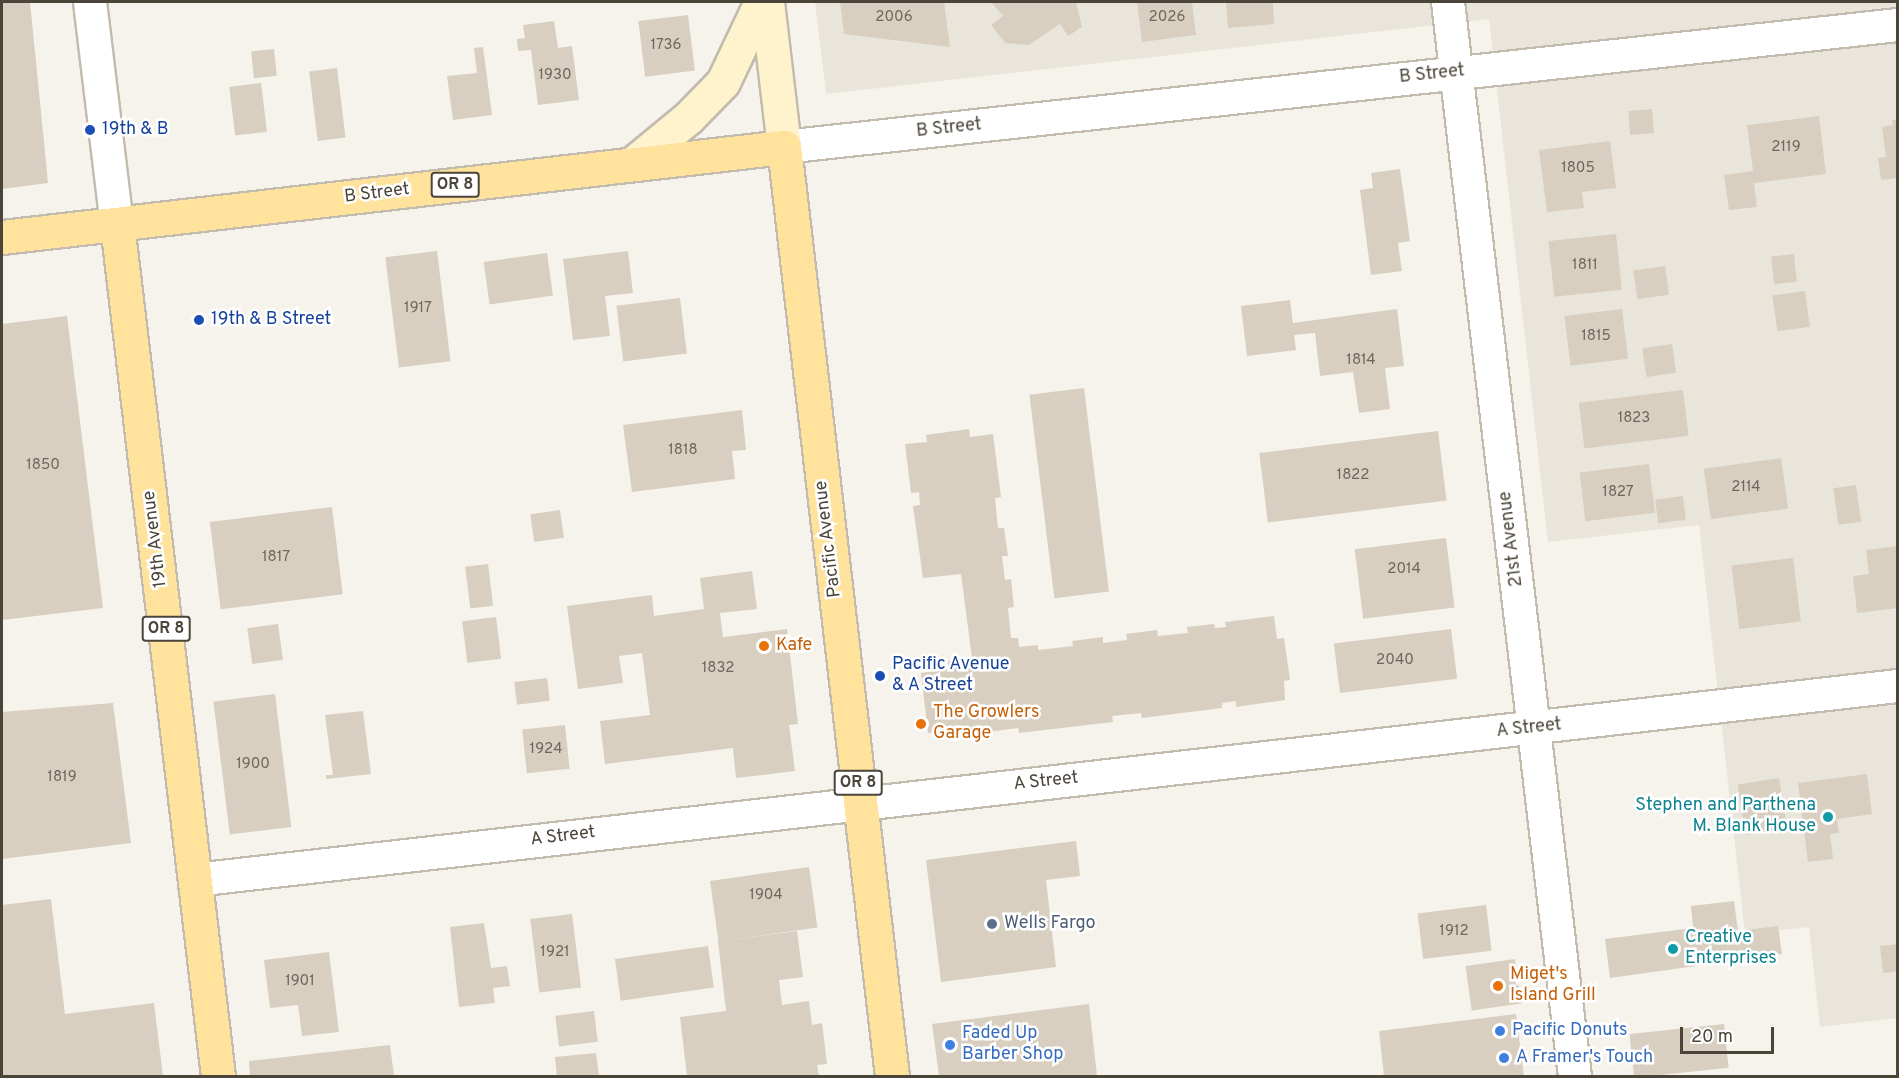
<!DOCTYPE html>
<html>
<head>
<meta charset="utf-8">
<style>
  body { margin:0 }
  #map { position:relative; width:1899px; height:1078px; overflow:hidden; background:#f6f3ec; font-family:Overpass,sans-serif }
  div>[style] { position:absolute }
  .residential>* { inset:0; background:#eae5da }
  .building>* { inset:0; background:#d8cfc1; transform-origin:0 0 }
  .roads { filter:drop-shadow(2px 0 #c2bbae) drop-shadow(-2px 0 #c2bbae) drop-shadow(0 2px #c2bbae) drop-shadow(0 -2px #c2bbae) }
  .minor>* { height:32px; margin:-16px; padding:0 16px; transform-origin:16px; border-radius:16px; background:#fff }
  .secondary>* { height:33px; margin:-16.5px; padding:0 16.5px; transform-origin:16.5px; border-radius:16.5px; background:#fff3cd }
  .primary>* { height:33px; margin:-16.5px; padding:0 16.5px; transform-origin:16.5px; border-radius:16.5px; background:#ffe39c }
  .dots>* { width:16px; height:16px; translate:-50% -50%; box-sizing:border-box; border:3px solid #fff; border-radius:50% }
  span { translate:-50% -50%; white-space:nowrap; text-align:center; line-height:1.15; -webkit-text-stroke:5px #fff; paint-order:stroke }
  .number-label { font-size:15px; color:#6e675b }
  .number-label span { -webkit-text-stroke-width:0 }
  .shield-label span { padding:2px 4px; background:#fff; border:2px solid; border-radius:4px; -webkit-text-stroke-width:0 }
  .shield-label { font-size:16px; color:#4b4439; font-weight:700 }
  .street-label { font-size:18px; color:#4b4439 }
  .transit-label { font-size:18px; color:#164399 }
  .left { translate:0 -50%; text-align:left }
  .food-label { font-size:18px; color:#c56008 }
  .culture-label { font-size:18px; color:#0d838f }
  .right { translate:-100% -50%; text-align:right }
  .service-label { font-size:18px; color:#4e5e75 }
  .shop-label { font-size:18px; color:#366cbe }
  .frame { position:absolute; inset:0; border:3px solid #4b4439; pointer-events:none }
  .scale { position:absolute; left:1680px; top:1027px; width:94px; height:27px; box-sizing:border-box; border:3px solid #4b4439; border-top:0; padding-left:8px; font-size:18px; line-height:21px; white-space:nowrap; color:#4b4439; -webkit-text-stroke:4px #fff; paint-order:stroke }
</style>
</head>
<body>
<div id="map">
  <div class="residential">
    <div style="clip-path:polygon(815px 2px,1897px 2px,1897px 1018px,1820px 1027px,1809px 927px,1745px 934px,1699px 525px,1548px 542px,1489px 19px,826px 94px)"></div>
  </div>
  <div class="building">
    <div style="clip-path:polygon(2px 2px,30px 2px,48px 183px,2px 189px)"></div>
    <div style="clip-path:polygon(840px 2px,944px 2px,950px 47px,844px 34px)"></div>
    <div style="clip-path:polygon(991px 2px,1076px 2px,1082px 27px,1068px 36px,1060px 24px,1029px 45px,1005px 43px,991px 25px,1003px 16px)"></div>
    <div style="clip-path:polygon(1137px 2px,1192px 2px,1196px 35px,1142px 42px)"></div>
    <div style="clip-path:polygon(1226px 2px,1273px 2px,1274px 24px,1228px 28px)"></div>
    <div style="left:688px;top:15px;width:56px;height:50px;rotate:83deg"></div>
    <div style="clip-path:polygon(554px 21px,558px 48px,572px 46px,579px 100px,538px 105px,531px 50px,518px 51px,517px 39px,525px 38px,523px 25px)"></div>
    <div style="clip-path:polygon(483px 47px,492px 115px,453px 120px,447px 76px,477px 73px,474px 48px)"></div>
    <div style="left:274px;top:49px;width:27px;height:23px;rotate:84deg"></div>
    <div style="left:337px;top:68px;width:70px;height:28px;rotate:83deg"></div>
    <div style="left:261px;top:83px;width:49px;height:32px;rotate:83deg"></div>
    <div style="left:1652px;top:109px;width:24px;height:24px;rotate:85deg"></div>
    <div style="clip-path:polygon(1819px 116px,1826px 174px,1754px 183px,1757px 207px,1729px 210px,1724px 175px,1753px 171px,1747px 125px)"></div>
    <div style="clip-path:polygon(1898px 119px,1898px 178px,1881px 180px,1878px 158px,1886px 157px,1882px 127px,1893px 125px,1892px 120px)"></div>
    <div style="clip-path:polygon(1610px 141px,1616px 188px,1582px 192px,1584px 208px,1547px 212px,1539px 150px)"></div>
    <div style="clip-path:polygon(1400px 169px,1410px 241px,1398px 243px,1402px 271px,1371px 275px,1360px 190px,1373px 188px,1371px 173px)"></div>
    <div style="left:1616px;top:234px;width:56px;height:68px;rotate:84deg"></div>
    <div style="left:437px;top:251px;width:111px;height:52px;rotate:83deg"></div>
    <div style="clip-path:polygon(628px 251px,633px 293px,605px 296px,610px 336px,573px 340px,563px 259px)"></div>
    <div style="left:547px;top:253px;width:43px;height:64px;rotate:82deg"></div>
    <div style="left:1794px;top:254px;width:28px;height:23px;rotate:84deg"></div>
    <div style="left:1665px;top:266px;width:29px;height:32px;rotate:82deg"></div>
    <div style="left:1805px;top:291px;width:36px;height:33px;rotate:82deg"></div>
    <div style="left:680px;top:298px;width:56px;height:64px;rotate:83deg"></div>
    <div style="clip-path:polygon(1290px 300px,1293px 323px,1397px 309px,1404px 366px,1385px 368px,1390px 409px,1359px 413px,1353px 372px,1320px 376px,1315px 333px,1294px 335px,1296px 350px,1247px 356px,1241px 306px)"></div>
    <div style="left:1622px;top:309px;width:50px;height:58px;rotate:83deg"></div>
    <div style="clip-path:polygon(67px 316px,103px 608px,2px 620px,2px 324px)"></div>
    <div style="left:1672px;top:344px;width:29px;height:30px;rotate:82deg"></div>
    <div style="left:1084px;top:388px;width:205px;height:55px;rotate:83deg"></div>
    <div style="left:1683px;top:390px;width:46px;height:105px;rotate:83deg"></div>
    <div style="clip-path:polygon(742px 410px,746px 450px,732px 451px,735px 479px,632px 492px,623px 425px)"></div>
    <div style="clip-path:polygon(969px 429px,970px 437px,993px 434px,1001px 497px,995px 498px,998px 528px,1004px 528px,1008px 556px,1002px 556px,1005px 580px,1011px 579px,1014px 607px,1008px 608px,1011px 638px,1018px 638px,1019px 647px,1038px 645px,1038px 650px,1073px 646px,1072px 641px,1103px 637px,1103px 643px,1127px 640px,1126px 634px,1157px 630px,1158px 636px,1188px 633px,1187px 627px,1214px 624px,1215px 628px,1226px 627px,1225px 622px,1274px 616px,1277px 639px,1284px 638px,1290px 680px,1284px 681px,1285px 700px,1236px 707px,1236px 701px,1222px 703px,1222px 708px,1142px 718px,1141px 713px,1112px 716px,1113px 722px,1019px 733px,1018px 728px,957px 736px,956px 730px,928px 733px,921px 673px,949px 669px,948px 661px,972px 658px,961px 574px,923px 578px,913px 506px,920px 505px,919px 492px,911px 493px,905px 444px,927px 442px,926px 435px)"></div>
    <div style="left:1438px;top:431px;width:70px;height:180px;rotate:83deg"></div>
    <div style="left:1781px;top:458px;width:51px;height:78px;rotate:82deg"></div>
    <div style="left:1649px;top:464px;width:49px;height:70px;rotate:83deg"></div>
    <div style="left:1856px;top:485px;width:37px;height:23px;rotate:82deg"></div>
    <div style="left:1683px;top:496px;width:24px;height:28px;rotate:83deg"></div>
    <div style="left:332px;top:507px;width:88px;height:123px;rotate:83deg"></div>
    <div style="left:560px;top:510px;width:28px;height:30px;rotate:82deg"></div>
    <div style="left:1446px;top:538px;width:70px;height:92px;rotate:83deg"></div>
    <div style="clip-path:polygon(1898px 546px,1898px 608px,1857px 613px,1853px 576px,1869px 574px,1866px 550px)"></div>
    <div style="left:1793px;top:558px;width:64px;height:62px;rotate:83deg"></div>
    <div style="left:488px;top:564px;width:42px;height:23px;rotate:83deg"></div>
    <div style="clip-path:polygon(752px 571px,757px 609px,720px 613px,723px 637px,787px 629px,798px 724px,789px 725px,795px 771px,736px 778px,733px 748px,605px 764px,600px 721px,650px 715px,642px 653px,619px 656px,623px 683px,578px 689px,567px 606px,652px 595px,654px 616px,704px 609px,700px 578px)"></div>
    <div style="left:496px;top:617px;width:42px;height:34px;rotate:83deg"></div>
    <div style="left:278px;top:624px;width:36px;height:31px;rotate:82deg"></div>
    <div style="left:1451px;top:629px;width:50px;height:118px;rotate:83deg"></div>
    <div style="left:547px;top:678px;width:23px;height:33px;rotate:83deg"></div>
    <div style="left:275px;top:694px;width:134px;height:62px;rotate:83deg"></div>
    <div style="clip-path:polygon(113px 703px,131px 843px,2px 859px,2px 712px)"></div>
    <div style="clip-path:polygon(363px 711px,371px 774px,326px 779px,326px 775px,333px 775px,325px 715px)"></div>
    <div style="left:565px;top:725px;width:44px;height:43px;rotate:84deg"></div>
    <div style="clip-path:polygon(1867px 774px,1872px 814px,1837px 819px,1839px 833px,1830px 834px,1833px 859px,1808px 862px,1798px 783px)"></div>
    <div style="left:1779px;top:778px;width:51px;height:42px;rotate:81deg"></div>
    <div style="clip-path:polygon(1076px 841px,1080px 876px,1046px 880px,1056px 967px,941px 982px,926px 860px)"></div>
    <div style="left:809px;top:867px;width:61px;height:100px;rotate:82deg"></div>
    <div style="clip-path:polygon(51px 899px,65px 1014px,154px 1003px,163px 1076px,2px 1076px,2px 905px)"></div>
    <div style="clip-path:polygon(1734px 901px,1738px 931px,1778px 926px,1782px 954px,1610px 978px,1605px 939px,1693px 928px,1691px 906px)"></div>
    <div style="left:1486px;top:905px;width:46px;height:69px;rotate:83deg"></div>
    <div style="left:572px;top:914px;width:74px;height:42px;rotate:83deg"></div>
    <div style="clip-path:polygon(484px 923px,491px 968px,507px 966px,510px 986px,493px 988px,495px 1003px,459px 1007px,450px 927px)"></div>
    <div style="clip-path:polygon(797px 931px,803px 977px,779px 980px,782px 1005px,809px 1001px,812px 1025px,822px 1023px,827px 1064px,817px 1065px,819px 1076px,687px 1076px,680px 1017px,726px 1011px,718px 941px)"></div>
    <div style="clip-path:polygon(1898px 944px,1898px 971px,1883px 973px,1880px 946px)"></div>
    <div style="left:708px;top:946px;width:42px;height:94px;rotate:82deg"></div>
    <div style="clip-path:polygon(329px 952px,339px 1032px,302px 1036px,298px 1005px,270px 1008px,264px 960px)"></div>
    <div style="left:1515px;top:959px;width:45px;height:50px;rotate:82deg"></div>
    <div style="clip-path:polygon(1089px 1004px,1097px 1076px,939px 1076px,932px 1024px)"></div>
    <div style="left:594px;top:1011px;width:31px;height:39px;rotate:83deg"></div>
    <div style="clip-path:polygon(1516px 1014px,1524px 1076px,1384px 1076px,1379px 1031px)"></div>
    <div style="left:1724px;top:1024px;width:44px;height:95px;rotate:84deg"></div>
    <div style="clip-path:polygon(390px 1045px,394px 1076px,250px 1076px,249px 1061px)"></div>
    <div style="clip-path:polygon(596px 1053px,599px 1076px,557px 1076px,555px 1057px)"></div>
  </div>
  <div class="roads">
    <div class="minor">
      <div style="left:90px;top:2px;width:224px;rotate:83.1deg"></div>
      <div style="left:1448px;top:2px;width:1081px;rotate:83.26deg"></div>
      <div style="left:784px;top:147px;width:1121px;rotate:-6.25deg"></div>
      <div style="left:195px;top:880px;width:1714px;rotate:-6.5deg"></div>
    </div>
    <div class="secondary">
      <div style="left:767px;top:2px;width:146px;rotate:83.3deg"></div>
      <div style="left:632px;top:164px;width:72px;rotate:-39.4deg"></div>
      <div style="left:688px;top:118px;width:50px;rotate:-45.8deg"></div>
      <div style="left:723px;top:82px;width:89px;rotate:-64.6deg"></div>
    </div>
    <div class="primary">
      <div style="left:117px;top:224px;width:858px;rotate:83.24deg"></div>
      <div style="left:2px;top:237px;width:787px;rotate:-6.57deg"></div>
      <div style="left:784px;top:147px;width:935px;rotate:83.37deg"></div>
    </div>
  </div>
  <div class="dots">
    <div style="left:90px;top:130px;background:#1a4fb4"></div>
    <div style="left:199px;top:320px;background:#1a4fb4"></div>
    <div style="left:764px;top:646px;background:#e8710a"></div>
    <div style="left:880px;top:676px;background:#1a4fb4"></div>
    <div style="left:921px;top:724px;background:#e8710a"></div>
    <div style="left:1828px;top:817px;background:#0f9aa8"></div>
    <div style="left:992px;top:924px;background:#5c6f8a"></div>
    <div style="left:1673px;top:949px;background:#0f9aa8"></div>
    <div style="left:1498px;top:986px;background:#e8710a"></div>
    <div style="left:1500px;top:1031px;background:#3f7fe0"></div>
    <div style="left:950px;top:1045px;background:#3f7fe0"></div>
    <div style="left:1504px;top:1058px;background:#3f7fe0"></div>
  </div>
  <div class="number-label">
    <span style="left:894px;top:18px">2006</span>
    <span style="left:1167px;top:18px">2026</span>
    <span style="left:666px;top:46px">1736</span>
    <span style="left:555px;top:76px">1930</span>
    <span style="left:1786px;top:148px">2119</span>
    <span style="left:1578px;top:169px">1805</span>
    <span style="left:1585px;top:266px">1811</span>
    <span style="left:418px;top:309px">1917</span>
    <span style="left:1596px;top:337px">1815</span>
    <span style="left:1361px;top:361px">1814</span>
    <span style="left:1634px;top:419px">1823</span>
    <span style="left:683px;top:451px">1818</span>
    <span style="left:43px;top:466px">1850</span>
    <span style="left:1353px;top:476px">1822</span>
    <span style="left:1746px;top:488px">2114</span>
    <span style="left:1618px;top:493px">1827</span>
    <span style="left:276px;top:558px">1817</span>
    <span style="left:1404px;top:570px">2014</span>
    <span style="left:1395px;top:661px">2040</span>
    <span style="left:718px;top:669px">1832</span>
    <span style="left:546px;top:750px">1924</span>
    <span style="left:253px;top:765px">1900</span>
    <span style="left:62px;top:778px">1819</span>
    <span style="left:766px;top:896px">1904</span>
    <span style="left:1454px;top:932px">1912</span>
    <span style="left:555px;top:953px">1921</span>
    <span style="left:300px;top:982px">1901</span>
  </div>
  <div class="shield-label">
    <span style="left:455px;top:185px">OR 8</span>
    <span style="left:166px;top:629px">OR 8</span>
    <span style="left:858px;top:783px">OR 8</span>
  </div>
  <div class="street-label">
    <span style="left:1432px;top:75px;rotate:-6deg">B Street</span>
    <span style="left:949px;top:129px;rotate:-6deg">B Street</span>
    <span style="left:377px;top:194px;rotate:-7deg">B Street</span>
    <span style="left:156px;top:539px;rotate:-97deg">19th Avenue</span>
    <span style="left:829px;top:539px;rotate:-97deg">Pacific Avenue</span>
    <span style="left:1512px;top:539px;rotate:-97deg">21st Avenue</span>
    <span style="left:1529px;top:729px;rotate:-6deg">A Street</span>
    <span style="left:1046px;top:782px;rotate:-6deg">A Street</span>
    <span style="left:563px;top:837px;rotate:-7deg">A Street</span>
  </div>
  <div class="transit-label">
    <span class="left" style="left:102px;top:130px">19th &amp; B</span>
    <span class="left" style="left:211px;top:320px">19th &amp; B Street</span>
    <span class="left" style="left:892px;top:676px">Pacific Avenue<br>&amp; A Street</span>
  </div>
  <div class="food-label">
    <span class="left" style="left:776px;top:646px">Kafe</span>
    <span class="left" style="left:933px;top:724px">The Growlers<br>Garage</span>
    <span class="left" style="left:1510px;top:986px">Miget's<br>Island Grill</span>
  </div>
  <div class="culture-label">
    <span class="right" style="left:1816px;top:817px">Stephen and Parthena<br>M. Blank House</span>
    <span class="left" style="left:1685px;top:949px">Creative<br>Enterprises</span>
  </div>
  <div class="service-label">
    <span class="left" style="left:1004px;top:924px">Wells Fargo</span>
  </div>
  <div class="shop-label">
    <span class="left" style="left:1512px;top:1031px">Pacific Donuts</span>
    <span class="left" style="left:962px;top:1045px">Faded Up<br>Barber Shop</span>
    <span class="left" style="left:1516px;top:1058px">A Framer's Touch</span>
  </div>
  <div class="frame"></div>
  <div class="scale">20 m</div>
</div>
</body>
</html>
